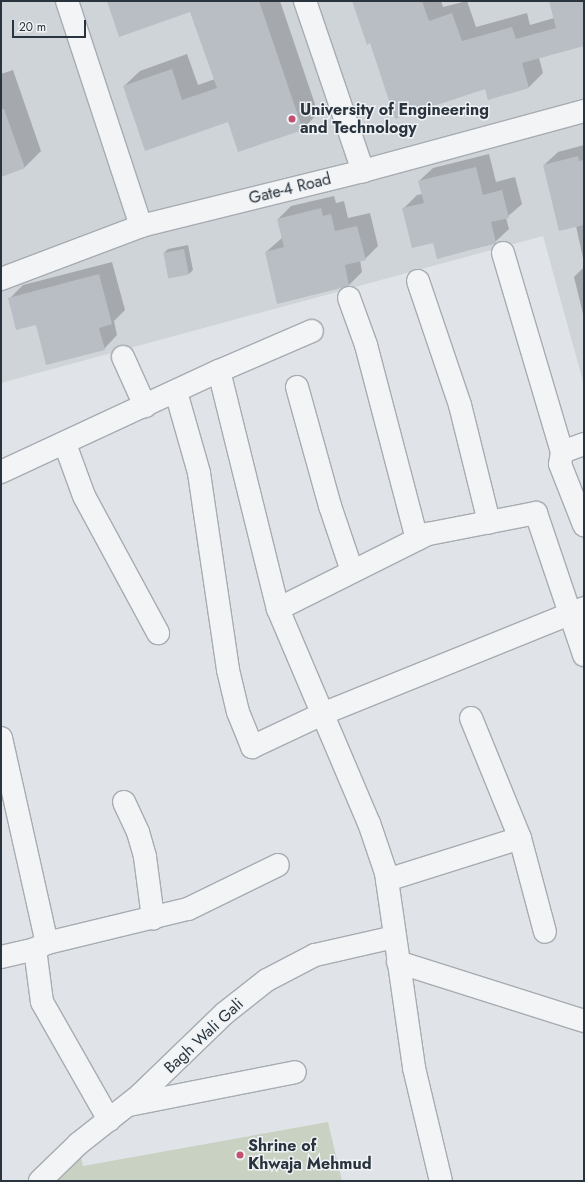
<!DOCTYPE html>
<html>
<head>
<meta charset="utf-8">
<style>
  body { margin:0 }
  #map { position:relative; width:585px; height:1182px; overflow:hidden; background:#e0e4e8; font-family:Jost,sans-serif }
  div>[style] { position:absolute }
  .built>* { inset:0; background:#cfd4d9 }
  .green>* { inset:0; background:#c8d1c2 }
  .shadow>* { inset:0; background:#0003 }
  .building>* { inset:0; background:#b8bec4; transform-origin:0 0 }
  .roads { filter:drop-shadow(1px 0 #a6acb2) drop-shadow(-1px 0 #a6acb2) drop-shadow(0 1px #a6acb2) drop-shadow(0 -1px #a6acb2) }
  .minor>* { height:22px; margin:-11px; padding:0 11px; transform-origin:11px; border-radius:11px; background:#f3f4f6 }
  .dots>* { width:11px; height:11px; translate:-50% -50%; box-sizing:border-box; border:2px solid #f0f3f5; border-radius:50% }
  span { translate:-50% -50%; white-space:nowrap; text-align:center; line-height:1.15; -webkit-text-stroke:3px #f0f3f5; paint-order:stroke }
  .poi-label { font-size:16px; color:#2a343e; font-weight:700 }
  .left { translate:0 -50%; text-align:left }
  .street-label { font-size:16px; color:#2a343e }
  .frame { position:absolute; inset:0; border:2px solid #2a343e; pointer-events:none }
  .scale { position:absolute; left:12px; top:20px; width:74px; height:18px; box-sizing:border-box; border:2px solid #2a343e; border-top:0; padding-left:5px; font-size:12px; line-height:14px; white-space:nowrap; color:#2a343e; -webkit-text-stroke:3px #f0f3f5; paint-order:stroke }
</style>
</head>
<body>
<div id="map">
  <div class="built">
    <div style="clip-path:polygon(1px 1px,584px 1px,584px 385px,543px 236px,1px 383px)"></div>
  </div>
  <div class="green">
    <div style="clip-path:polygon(328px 1122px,342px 1181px,40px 1181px,78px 1144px,83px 1166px)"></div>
  </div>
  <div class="shadow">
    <div style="clip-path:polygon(108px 1px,280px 1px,318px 113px,303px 129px,239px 151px,229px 121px,124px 86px,140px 71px,187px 54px,198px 85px,215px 79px,191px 10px)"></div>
    <div style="clip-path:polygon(353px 1px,441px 1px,443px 7px,467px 1px,476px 27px,527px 13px,530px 25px,554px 18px,550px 1px,584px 1px,584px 45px,539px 58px,543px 73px,529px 87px,486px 88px,371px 42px)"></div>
    <div style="clip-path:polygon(13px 70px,41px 151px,24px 168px,1px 176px,1px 74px)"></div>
    <div style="clip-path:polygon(584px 145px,584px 263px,576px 226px,544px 165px,558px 152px)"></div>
    <div style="clip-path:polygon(489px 154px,496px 182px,515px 177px,522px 204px,506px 218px,509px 229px,493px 244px,438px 257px,434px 241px,404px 208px,417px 195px,422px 194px,419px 181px,433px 168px)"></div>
    <div style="clip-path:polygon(334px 196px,336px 203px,344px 201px,348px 218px,370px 213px,378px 246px,365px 259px,360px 260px,362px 272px,349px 285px,278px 303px,266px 252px,282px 238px,278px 219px,291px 206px)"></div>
    <div style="clip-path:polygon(188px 245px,193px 270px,189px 274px,164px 253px,168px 249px)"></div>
    <div style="clip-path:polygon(112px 262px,125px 310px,114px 321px,117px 335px,104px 349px,36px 324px,9px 299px,23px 285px)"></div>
    <div style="clip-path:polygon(584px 267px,584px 318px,574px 277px)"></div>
  </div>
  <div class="building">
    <div style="clip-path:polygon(107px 1px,259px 1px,303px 130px,238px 152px,228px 122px,145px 151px,123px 86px,172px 69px,182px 100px,217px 88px,190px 12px,119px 37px)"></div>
    <div style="clip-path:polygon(352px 1px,422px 1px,429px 21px,452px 13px,462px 41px,512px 27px,516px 39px,556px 28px,549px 1px,584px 1px,584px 46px,522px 63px,529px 88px,488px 100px,485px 89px,395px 119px,370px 43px,367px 45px)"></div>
    <div style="clip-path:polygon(1px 109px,4px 109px,25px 168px,1px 177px)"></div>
    <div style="clip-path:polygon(578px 156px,579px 161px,584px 160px,584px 225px,559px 231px,543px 165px)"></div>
    <div style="clip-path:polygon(476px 167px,483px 195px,502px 190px,509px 218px,491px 222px,496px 243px,437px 259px,433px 243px,412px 248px,402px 208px,424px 203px,418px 181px)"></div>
    <div style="clip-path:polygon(321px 208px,323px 216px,331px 214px,335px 231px,357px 226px,366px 260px,345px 265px,349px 286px,277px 304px,265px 252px,284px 247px,277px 219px)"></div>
    <div style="left:184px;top:249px;width:26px;height:21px;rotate:79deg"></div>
    <div style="clip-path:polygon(99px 274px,112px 324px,99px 328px,105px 350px,46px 365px,36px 325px,16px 330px,8px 298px)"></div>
  </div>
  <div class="roads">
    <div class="minor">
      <div style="left:67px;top:1px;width:237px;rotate:71.8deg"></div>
      <div style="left:305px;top:1px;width:180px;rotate:71.2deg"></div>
      <div style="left:503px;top:253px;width:208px;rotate:73.5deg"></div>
      <div style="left:1px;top:279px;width:150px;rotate:-20.7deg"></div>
      <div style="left:141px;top:226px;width:229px;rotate:-13.9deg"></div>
      <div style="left:363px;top:171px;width:229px;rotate:-15.2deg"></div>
      <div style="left:418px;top:281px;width:131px;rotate:71.3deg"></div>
      <div style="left:460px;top:405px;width:121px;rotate:76.1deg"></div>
      <div style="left:349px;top:298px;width:50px;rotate:70.1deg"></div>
      <div style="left:366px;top:345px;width:201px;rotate:75.3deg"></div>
      <div style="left:123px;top:357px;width:54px;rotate:65.8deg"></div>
      <div style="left:219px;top:371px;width:245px;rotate:76.1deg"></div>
      <div style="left:278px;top:609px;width:233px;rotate:67deg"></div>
      <div style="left:369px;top:823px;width:53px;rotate:71.2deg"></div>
      <div style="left:386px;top:873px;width:197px;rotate:81.8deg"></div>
      <div style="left:414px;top:1068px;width:116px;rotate:76.6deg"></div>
      <div style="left:297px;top:387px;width:123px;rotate:74.5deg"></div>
      <div style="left:330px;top:506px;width:69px;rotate:71.3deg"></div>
      <div style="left:176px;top:392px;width:84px;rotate:74.1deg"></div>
      <div style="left:199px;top:473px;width:199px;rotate:81.6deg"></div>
      <div style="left:228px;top:670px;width:43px;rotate:76.6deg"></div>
      <div style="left:238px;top:712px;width:38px;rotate:68deg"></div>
      <div style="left:252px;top:747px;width:77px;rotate:-25.2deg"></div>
      <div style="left:322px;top:714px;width:283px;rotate:-22deg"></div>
      <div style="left:65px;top:444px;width:55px;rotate:69.9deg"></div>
      <div style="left:84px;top:496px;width:156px;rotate:61.6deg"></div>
      <div style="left:584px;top:444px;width:23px;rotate:160deg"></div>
      <div style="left:562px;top:452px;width:12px;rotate:99deg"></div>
      <div style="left:560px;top:464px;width:66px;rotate:68.5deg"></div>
      <div style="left:1px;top:472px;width:240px;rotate:-24.9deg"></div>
      <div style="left:219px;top:371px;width:101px;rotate:-23.3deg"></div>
      <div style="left:278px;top:609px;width:168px;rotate:-26.6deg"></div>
      <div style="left:428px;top:534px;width:110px;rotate:-11deg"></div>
      <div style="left:536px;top:513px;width:150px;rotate:71.3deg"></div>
      <div style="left:471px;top:718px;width:130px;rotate:67.8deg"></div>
      <div style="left:520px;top:838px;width:97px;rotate:75.1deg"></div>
      <div style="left:1px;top:738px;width:210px;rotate:77.4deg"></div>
      <div style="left:47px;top:943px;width:13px;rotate:153deg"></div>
      <div style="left:35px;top:949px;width:53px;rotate:82.5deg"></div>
      <div style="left:42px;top:1002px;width:136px;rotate:60.4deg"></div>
      <div style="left:124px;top:802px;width:33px;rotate:65deg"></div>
      <div style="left:138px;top:832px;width:26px;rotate:74deg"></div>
      <div style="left:145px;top:857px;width:62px;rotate:82.5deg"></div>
      <div style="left:387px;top:880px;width:139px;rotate:-17.5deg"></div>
      <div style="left:47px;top:943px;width:145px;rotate:-13.6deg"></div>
      <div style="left:188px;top:909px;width:100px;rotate:-26.1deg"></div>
      <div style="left:1px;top:957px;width:35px;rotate:-13deg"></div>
      <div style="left:398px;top:962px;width:195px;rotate:17.6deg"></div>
      <div style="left:129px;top:1105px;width:169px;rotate:-11.2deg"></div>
      <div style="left:40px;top:1181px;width:53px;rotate:-44.2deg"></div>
      <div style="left:78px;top:1144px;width:79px;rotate:-38.3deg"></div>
      <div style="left:140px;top:1095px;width:118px;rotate:-44deg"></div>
      <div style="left:225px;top:1013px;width:53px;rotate:-38.2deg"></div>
      <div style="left:267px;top:980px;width:54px;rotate:-27.5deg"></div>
      <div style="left:315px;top:955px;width:81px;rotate:-12.8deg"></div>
    </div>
  </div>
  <div class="dots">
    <div style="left:292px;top:119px;background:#c1516f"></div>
    <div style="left:240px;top:1155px;background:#c1516f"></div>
  </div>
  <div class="poi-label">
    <span class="left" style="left:300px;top:119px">University of Engineering<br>and Technology</span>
    <span class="left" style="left:248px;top:1155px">Shrine of<br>Khwaja Mehmud</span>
  </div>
  <div class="street-label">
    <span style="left:290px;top:189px;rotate:-14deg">Gate-4 Road</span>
    <span style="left:204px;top:1036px;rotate:-43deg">Bagh Wali Gali</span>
  </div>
  <div class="frame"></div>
  <div class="scale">20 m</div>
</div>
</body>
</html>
